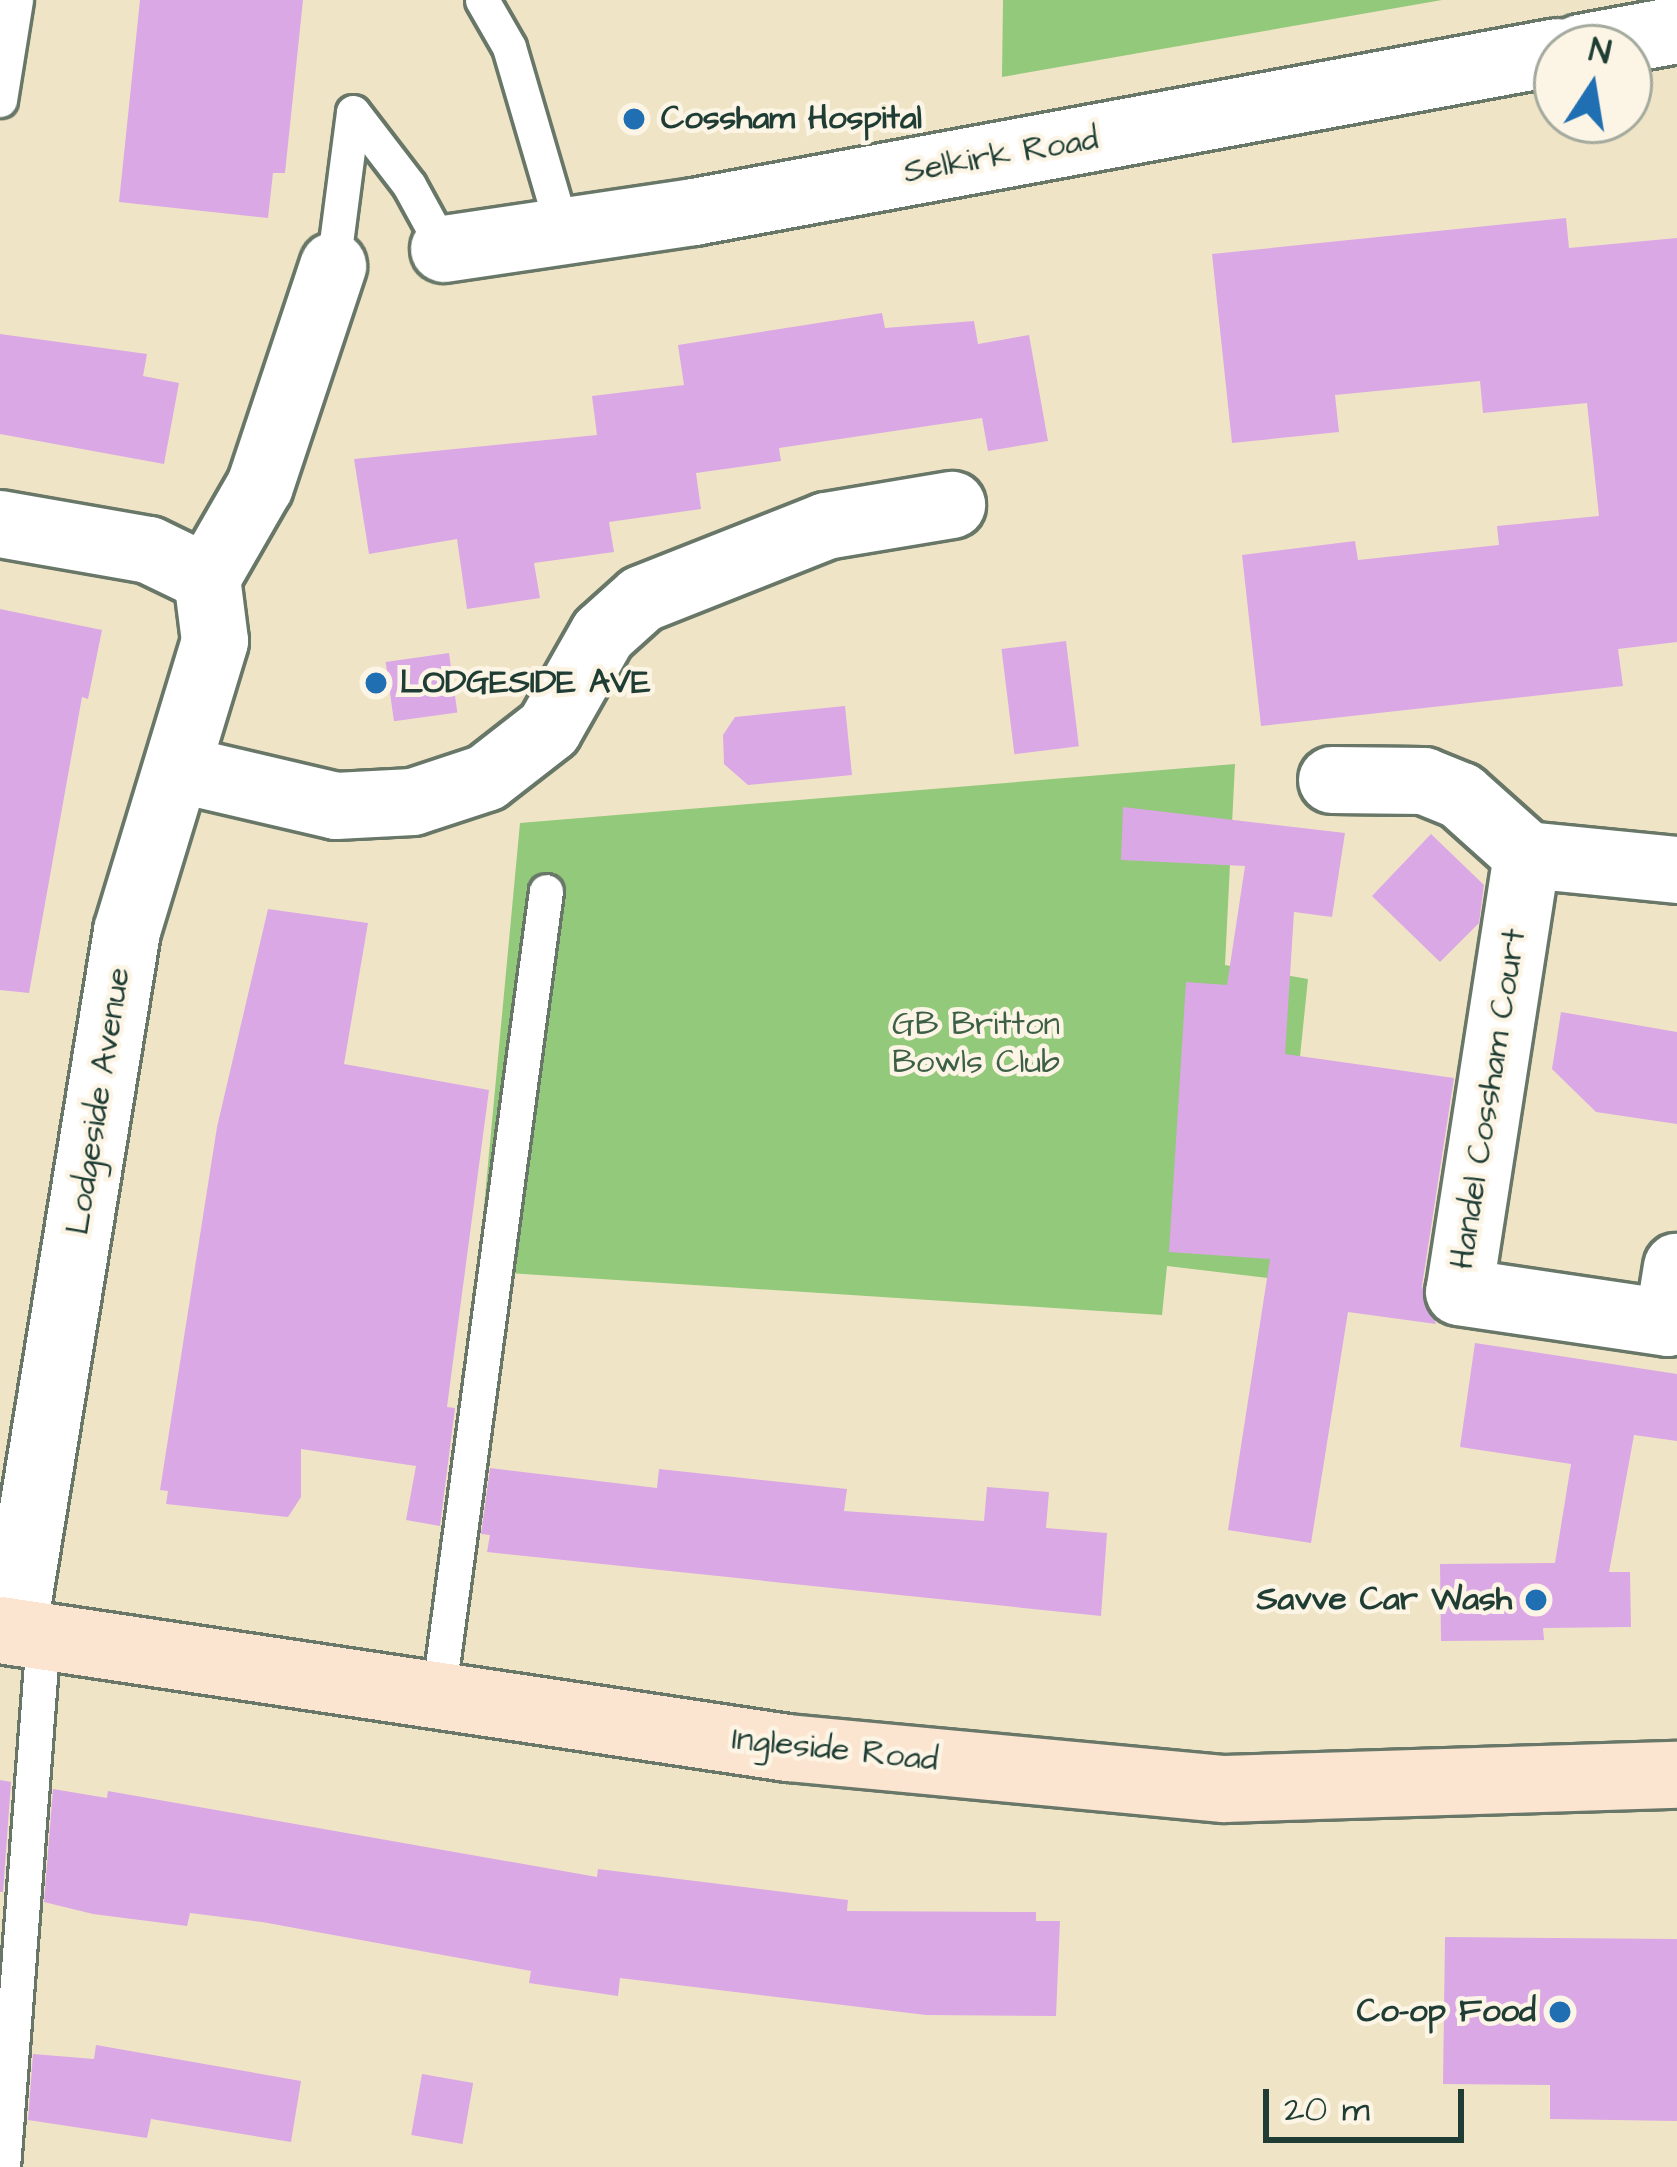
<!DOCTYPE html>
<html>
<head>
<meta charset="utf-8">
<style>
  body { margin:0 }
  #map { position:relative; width:1677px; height:2167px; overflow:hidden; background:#f0e4c7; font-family:"Architects Daughter",sans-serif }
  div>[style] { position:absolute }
  .green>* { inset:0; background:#93c97b }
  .building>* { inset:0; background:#daa8e5; transform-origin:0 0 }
  .roads { filter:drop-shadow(3px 0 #687767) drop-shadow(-3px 0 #687767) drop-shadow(0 3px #687767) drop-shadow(0 -3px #687767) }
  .lane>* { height:33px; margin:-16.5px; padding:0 16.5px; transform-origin:16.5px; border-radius:16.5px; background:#fff }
  .street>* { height:66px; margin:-33px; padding:0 33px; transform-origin:33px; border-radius:33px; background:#fff }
  .secondary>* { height:66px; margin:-33px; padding:0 33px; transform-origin:33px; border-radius:33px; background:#fce5d0 }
  .dots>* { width:33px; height:33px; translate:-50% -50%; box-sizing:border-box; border:6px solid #fcf5e5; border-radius:50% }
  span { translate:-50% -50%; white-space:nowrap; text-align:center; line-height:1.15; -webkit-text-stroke:9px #fcf5e5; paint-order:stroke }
  .poi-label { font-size:33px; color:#1f3d34; font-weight:700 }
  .left { translate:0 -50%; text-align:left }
  .right { translate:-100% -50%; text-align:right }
  .street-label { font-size:33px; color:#1f3d34 }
  .park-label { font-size:33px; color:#3c6046 }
  .north { position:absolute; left:1533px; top:24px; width:120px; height:120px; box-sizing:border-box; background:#fcf5e5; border:3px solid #a4ab9e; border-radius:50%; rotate:12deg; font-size:33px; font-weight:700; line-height:48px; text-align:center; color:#1f3d34 }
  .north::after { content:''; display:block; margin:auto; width:42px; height:54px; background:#1f6fb2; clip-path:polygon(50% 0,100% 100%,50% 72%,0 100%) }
  .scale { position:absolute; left:1263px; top:2089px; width:201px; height:54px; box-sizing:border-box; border:6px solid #1f3d34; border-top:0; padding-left:15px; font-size:36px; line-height:42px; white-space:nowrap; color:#1f3d34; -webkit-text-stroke:9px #fcf5e5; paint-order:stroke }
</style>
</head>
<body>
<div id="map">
  <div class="green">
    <div style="clip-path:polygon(1003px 0,1442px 0,1002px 77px)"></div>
    <div style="clip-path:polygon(1235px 764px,1225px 965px,1308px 979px,1277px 1279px,1167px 1266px,1162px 1315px,478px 1271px,520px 823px)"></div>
  </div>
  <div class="building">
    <div style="clip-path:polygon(140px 0,303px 0,285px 173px,273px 173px,268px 218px,119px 202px)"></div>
    <div style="clip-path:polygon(1566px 218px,1569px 248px,1677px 238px,1677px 642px,1618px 649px,1623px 686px,1261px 726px,1242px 555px,1355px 541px,1358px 560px,1499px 545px,1497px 526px,1599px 516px,1587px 403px,1483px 413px,1480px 381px,1335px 395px,1339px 432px,1232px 443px,1212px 254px)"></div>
    <div style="clip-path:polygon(882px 313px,885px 328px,974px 321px,978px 344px,1029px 335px,1048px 441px,988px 451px,982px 418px,779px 448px,781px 461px,696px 473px,701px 509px,609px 522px,614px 552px,534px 563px,540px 598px,467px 609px,457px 539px,369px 554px,354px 459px,597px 435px,592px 396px,684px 385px,678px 345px)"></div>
    <div style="clip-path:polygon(0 334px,147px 354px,143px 376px,179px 383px,164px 464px,0 434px)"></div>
    <div style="clip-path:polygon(0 609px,102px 630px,88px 699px,82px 697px,29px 993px,0 990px)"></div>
    <div style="left:1066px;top:641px;width:106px;height:65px;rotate:83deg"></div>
    <div style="left:449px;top:653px;width:60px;height:64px;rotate:82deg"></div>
    <div style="clip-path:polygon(845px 706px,852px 775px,748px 785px,724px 764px,723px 735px,735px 717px)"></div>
    <div style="clip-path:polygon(1123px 807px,1345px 833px,1332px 917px,1294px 912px,1285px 1054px,1454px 1078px,1422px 1286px,1436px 1324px,1348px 1312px,1311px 1543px,1228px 1530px,1270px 1259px,1169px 1252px,1186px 982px,1227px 985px,1245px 866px,1121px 860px)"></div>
    <div style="clip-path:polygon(1431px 834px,1484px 885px,1479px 923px,1440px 962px,1372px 896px)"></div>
    <div style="clip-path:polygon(268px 909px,368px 923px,344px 1064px,489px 1090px,447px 1407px,455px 1408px,440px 1526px,406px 1520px,416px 1466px,301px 1449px,301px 1497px,288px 1517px,166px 1504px,168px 1491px,160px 1490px,217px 1127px)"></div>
    <div style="clip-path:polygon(1561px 1012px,1677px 1032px,1677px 1124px,1596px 1112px,1552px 1069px)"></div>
    <div style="clip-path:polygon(1475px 1343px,1677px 1374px,1677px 1441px,1634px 1435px,1609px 1572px,1630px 1572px,1631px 1627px,1543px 1628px,1544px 1640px,1441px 1641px,1440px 1564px,1555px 1563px,1571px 1464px,1460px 1447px)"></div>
    <div style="clip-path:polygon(490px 1468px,657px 1488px,659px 1469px,847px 1489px,844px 1511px,984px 1521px,987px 1487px,1049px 1492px,1046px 1528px,1107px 1533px,1101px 1616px,487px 1552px,490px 1535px,481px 1534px)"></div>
    <div style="clip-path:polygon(0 1780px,11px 1782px,3px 1892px,0 1892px)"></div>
    <div style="clip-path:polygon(53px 1789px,107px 1798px,108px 1791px,597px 1877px,598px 1869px,848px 1900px,847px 1911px,1036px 1912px,1036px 1921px,1060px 1921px,1056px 2016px,926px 2015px,620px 1978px,618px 1996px,529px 1983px,531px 1971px,262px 1922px,190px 1913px,187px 1926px,93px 1914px,44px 1902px)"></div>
    <div style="clip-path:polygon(1445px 1937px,1677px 1939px,1677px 2121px,1550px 2119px,1550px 2085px,1443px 2084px)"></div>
    <div style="clip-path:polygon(96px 2045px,301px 2081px,291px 2142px,151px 2119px,147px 2138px,28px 2120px,33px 2054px,94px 2059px)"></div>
    <div style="left:422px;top:2074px;width:52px;height:62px;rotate:10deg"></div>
  </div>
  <div class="roads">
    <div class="lane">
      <div style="left:482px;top:0;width:54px;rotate:60.1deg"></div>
      <div style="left:509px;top:47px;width:193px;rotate:73.7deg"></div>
      <div style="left:0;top:100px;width:101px;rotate:-80.9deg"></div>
      <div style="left:353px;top:112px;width:92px;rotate:52.5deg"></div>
      <div style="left:409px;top:185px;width:73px;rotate:61.3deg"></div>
      <div style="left:333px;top:266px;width:155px;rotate:-82.6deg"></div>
      <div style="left:438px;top:1696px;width:812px;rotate:-82.36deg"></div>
      <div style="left:3px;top:2167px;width:531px;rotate:-85.68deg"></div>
    </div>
    <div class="street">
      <div style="left:1580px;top:48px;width:99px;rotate:-10.5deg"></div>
      <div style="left:444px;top:249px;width:253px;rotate:-8.4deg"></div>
      <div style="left:694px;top:212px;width:878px;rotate:-10.5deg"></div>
      <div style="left:0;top:524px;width:151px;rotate:9.9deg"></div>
      <div style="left:149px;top:550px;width:64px;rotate:25.8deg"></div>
      <div style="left:207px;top:578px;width:106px;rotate:-60.1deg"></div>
      <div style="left:260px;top:486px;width:232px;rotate:-71.6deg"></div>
      <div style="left:178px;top:769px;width:162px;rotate:13.2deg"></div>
      <div style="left:336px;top:806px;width:77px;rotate:-3deg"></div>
      <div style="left:413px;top:802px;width:77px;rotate:-18.2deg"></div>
      <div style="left:486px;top:778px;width:80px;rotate:-37.9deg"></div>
      <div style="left:549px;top:729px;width:109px;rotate:-60.4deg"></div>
      <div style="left:603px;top:634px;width:52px;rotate:-41.9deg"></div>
      <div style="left:642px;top:599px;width:198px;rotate:-21.6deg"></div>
      <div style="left:826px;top:526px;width:128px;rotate:-9.5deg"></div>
      <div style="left:1332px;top:780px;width:92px;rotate:0.6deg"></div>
      <div style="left:1424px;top:781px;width:40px;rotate:22deg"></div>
      <div style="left:1461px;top:796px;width:89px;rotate:41.8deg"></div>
      <div style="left:1527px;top:855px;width:151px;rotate:5.7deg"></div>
      <div style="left:1527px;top:855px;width:442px;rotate:98.8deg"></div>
      <div style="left:1459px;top:1292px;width:211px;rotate:8.4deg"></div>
      <div style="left:1668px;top:1323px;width:57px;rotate:-80.9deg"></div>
      <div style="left:13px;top:1632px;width:710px;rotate:-80.76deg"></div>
      <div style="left:127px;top:931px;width:303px;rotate:-73.1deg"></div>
      <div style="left:215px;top:641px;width:64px;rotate:-97.2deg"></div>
    </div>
    <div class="secondary">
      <div style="left:0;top:1630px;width:797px;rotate:8.52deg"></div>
      <div style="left:788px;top:1748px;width:438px;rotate:5.4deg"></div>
      <div style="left:1224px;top:1789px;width:453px;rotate:-1.8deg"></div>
    </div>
  </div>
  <div class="dots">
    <div style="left:634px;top:119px;background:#1f6fb2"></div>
    <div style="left:376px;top:683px;background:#1f6fb2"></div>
    <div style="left:1536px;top:1600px;background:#1f6fb2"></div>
    <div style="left:1560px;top:2012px;background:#1f6fb2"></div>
  </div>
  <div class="poi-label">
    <span class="left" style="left:661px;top:119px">Cossham Hospital</span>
    <span class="left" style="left:400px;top:683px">LODGESIDE AVE</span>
    <span class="right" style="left:1512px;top:1600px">Savve Car Wash</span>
    <span class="right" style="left:1536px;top:2012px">Co-op Food</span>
  </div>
  <div class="street-label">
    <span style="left:1001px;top:156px;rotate:-10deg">Selkirk Road</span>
    <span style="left:1489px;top:1099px;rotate:-81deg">Handel Cossham Court</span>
    <span style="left:99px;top:1101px;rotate:-81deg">Lodgeside Avenue</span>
    <span style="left:835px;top:1750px;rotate:6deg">Ingleside Road</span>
  </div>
  <div class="park-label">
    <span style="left:976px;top:1044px">GB Britton<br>Bowls Club</span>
  </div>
  <div class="north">N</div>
  <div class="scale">20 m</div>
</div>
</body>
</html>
